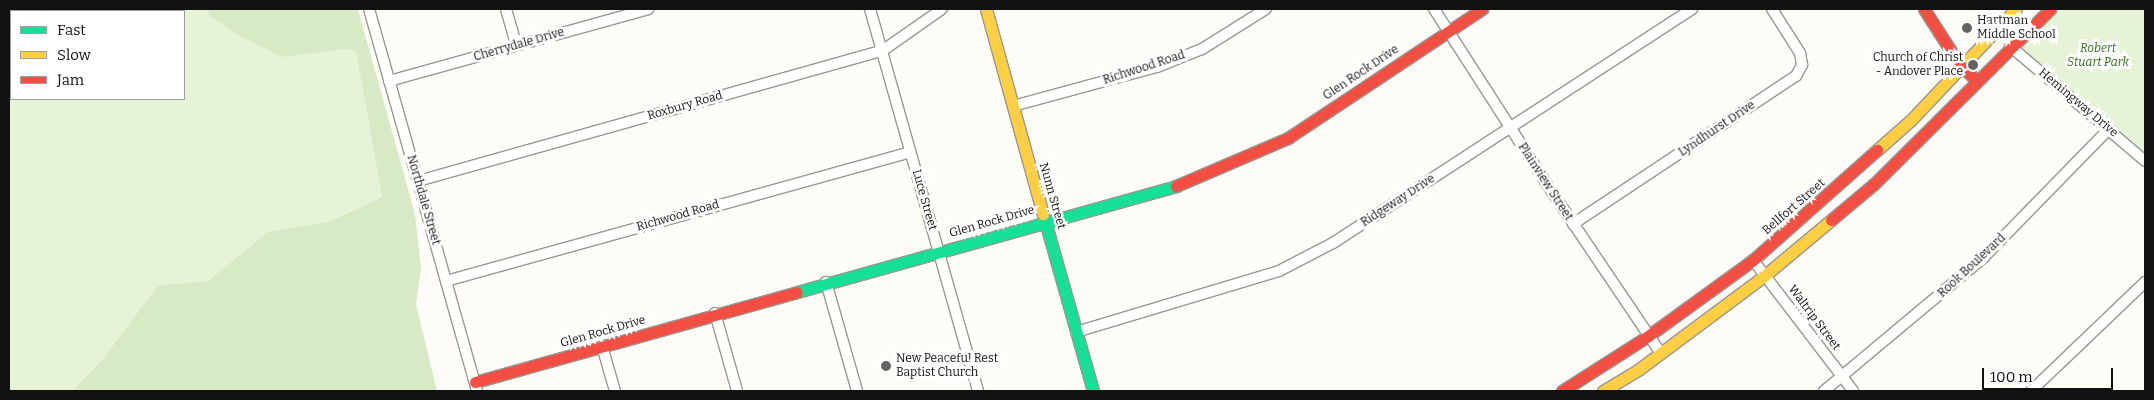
<!DOCTYPE html>
<html>
<head>
<meta charset="utf-8">
<style>
  body { margin:0 }
  #map { position:relative; width:2154px; height:400px; overflow:hidden; background:#fdfcf7; font-family:Bitter,serif }
  div>[style] { position:absolute }
  .green>* { inset:0; background:#e7f3d7 }
  .forest>* { inset:0; background:#d8eac5 }
  .roads { filter:drop-shadow(1px 0 #979795) drop-shadow(-1px 0 #979795) drop-shadow(0 1px #979795) drop-shadow(0 -1px #979795) }
  .street>* { height:10px; margin:-5px; padding:0 5px; transform-origin:5px; border-radius:5px; background:#fffffe }
  .fast>* { height:11px; margin:-5.5px; padding:0 5.5px; transform-origin:5.5px; border-radius:5.5px; background:#16e098 }
  .slow>* { height:11px; margin:-5.5px; padding:0 5.5px; transform-origin:5.5px; border-radius:5.5px; background:#ffcf43 }
  .jam>* { height:11px; margin:-5.5px; padding:0 5.5px; transform-origin:5.5px; border-radius:5.5px; background:#f24e42 }
  .dots>* { width:14px; height:14px; translate:-50% -50%; box-sizing:border-box; border:2px solid #fff; border-radius:50% }
  span { translate:-50% -50%; white-space:nowrap; text-align:center; line-height:1.15; -webkit-text-stroke:5px #fff; paint-order:stroke }
  .poi-label { font-size:12px; color:#111 }
  .left { translate:0 -50%; text-align:left }
  .right { translate:-100% -50%; text-align:right }
  .street-label { font-size:12px; color:#111 }
  .park-label { font-size:12px; color:#2f6b1f; font-style:italic }
  .frame { position:absolute; inset:0; border:10px solid #111; pointer-events:none }
  .legend { position:absolute; left:10px; top:10px; width:175px; height:90px; box-sizing:border-box; background:#fff; border:1px solid #a0a0a0; margin:0; padding:6px 9px; list-style:none; font-size:15px; color:#111 }
  .legend li { display:flex; align-items:center; gap:10px; height:25px }
  .legend b { width:25px; border:1px solid #a0a0a0 }
  .scale { position:absolute; left:1982px; top:368px; width:131px; height:22px; box-sizing:border-box; border:2px solid #111; border-top:0; padding-left:6px; font-size:15px; line-height:18px; white-space:nowrap; color:#111; -webkit-text-stroke:4px #fff; paint-order:stroke }
</style>
</head>
<body>
<div id="map">
  <div class="green">
    <div style="clip-path:polygon(evenodd,9px 9px,208px 9px,209px 15px,356px 51px,382px 197px,331px 221px,268px 232px,208px 281px,158px 285px,102px 360px,72px 391px,9px 391px,9px 9px,11px 11px,184px 11px,184px 99px,11px 99px,11px 11px)"></div>
    <div style="clip-path:polygon(2061px 9px,2145px 9px,2145px 159px,2020px 50px,2020px 44px)"></div>
  </div>
  <div class="forest">
    <div style="clip-path:polygon(208px 9px,358px 9px,415px 214px,421px 268px,416px 304px,437px 391px,72px 391px,102px 360px,158px 285px,208px 281px,268px 232px,331px 221px,382px 197px,356px 51px,345px 49px,283px 57px,238px 35px,209px 15px)"></div>
  </div>
  <div class="roads">
    <div class="street">
      <div style="left:369px;top:9px;width:397px;rotate:74.2deg"></div>
      <div style="left:506px;top:9px;width:37px;rotate:74deg"></div>
      <div style="left:870px;top:9px;width:397px;rotate:74.2deg"></div>
      <div style="left:1434px;top:9px;width:207px;rotate:57.2deg"></div>
      <div style="left:1546px;top:183px;width:204px;rotate:56deg"></div>
      <div style="left:2010px;top:46px;width:177px;rotate:40.4deg"></div>
      <div style="left:389px;top:81px;width:269px;rotate:-15.5deg"></div>
      <div style="left:1013px;top:106px;width:149px;rotate:-15.2deg"></div>
      <div style="left:1157px;top:67px;width:48px;rotate:-21.8deg"></div>
      <div style="left:1202px;top:49px;width:75px;rotate:-32deg"></div>
      <div style="left:418px;top:181px;width:482px;rotate:-15.7deg"></div>
      <div style="left:882px;top:51px;width:73px;rotate:-35deg"></div>
      <div style="left:1573px;top:224px;width:268px;rotate:-33.6deg"></div>
      <div style="left:1796px;top:76px;width:13px;rotate:-61deg"></div>
      <div style="left:1802px;top:65px;width:12px;rotate:-99deg"></div>
      <div style="left:1800px;top:53px;width:52px;rotate:-122.5deg"></div>
      <div style="left:1753px;top:260px;width:165px;rotate:52.6deg"></div>
      <div style="left:446px;top:281px;width:482px;rotate:-15.5deg"></div>
      <div style="left:826px;top:282px;width:113px;rotate:74.1deg"></div>
      <div style="left:715px;top:313px;width:81px;rotate:74.2deg"></div>
      <div style="left:1076px;top:332px;width:212px;rotate:-16.7deg"></div>
      <div style="left:1279px;top:271px;width:61px;rotate:-27.4deg"></div>
      <div style="left:1333px;top:243px;width:429px;rotate:-33.1deg"></div>
      <div style="left:602px;top:346px;width:47px;rotate:73.9deg"></div>
      <div style="left:1824px;top:391px;width:209px;rotate:-39.9deg"></div>
      <div style="left:1984px;top:257px;width:179px;rotate:-45.7deg"></div>
      <div style="left:2031px;top:391px;width:158px;rotate:-43.7deg"></div>
    </div>
    <div class="fast">
      <div style="left:1043px;top:214px;width:184px;rotate:74.2deg"></div>
      <div style="left:797px;top:292px;width:394px;rotate:-15.6deg"></div>
    </div>
    <div class="slow">
      <div style="left:986px;top:9px;width:213px;rotate:74.5deg"></div>
      <div style="left:1877px;top:150px;width:45px;rotate:-41.4deg"></div>
      <div style="left:1911px;top:120px;width:153px;rotate:-46.6deg"></div>
      <div style="left:1603px;top:391px;width:41px;rotate:-31deg"></div>
      <div style="left:1638px;top:370px;width:157px;rotate:-36.7deg"></div>
      <div style="left:1764px;top:276px;width:87px;rotate:-39.9deg"></div>
    </div>
    <div class="jam">
      <div style="left:1924px;top:9px;width:67px;rotate:57.3deg"></div>
      <div style="left:1960px;top:65px;width:22px;rotate:43deg"></div>
      <div style="left:1176px;top:186px;width:122px;rotate:-23.2deg"></div>
      <div style="left:1288px;top:138px;width:233px;rotate:-33.6deg"></div>
      <div style="left:1831px;top:220px;width:56px;rotate:-39.9deg"></div>
      <div style="left:1874px;top:184px;width:248px;rotate:-44.8deg"></div>
      <div style="left:475px;top:382px;width:334px;rotate:-15.6deg"></div>
      <div style="left:1562px;top:391px;width:102px;rotate:-32.6deg"></div>
      <div style="left:1648px;top:336px;width:130px;rotate:-35.9deg"></div>
      <div style="left:1753px;top:260px;width:166px;rotate:-41.6deg"></div>
    </div>
  </div>
  <div class="dots">
    <div style="left:1967px;top:28px;background:#646362"></div>
    <div style="left:1973px;top:65px;background:#646362"></div>
    <div style="left:886px;top:366px;background:#646362"></div>
  </div>
  <div class="poi-label">
    <span class="left" style="left:1977px;top:28px">Hartman<br>Middle School</span>
    <span class="right" style="left:1963px;top:65px">Church of Christ<br>- Andover Place</span>
    <span class="left" style="left:896px;top:366px">New Peaceful Rest<br>Baptist Church</span>
  </div>
  <div class="street-label">
    <span style="left:519px;top:45px;rotate:-16deg">Cherrydale Drive</span>
    <span style="left:1144px;top:68px;rotate:-18deg">Richwood Road</span>
    <span style="left:1361px;top:73px;rotate:-34deg">Glen Rock Drive</span>
    <span style="left:2078px;top:103px;rotate:40deg">Hemingway Drive</span>
    <span style="left:685px;top:106px;rotate:-16deg">Roxbury Road</span>
    <span style="left:1717px;top:129px;rotate:-34deg">Lyndhurst Drive</span>
    <span style="left:1545px;top:182px;rotate:57deg">Plainview Street</span>
    <span style="left:1052px;top:196px;rotate:74deg">Nunn Street</span>
    <span style="left:423px;top:200px;rotate:74deg">Northdale Street</span>
    <span style="left:924px;top:200px;rotate:74deg">Luce Street</span>
    <span style="left:1398px;top:201px;rotate:-33deg">Ridgeway Drive</span>
    <span style="left:1794px;top:207px;rotate:-41deg">Bellfort Street</span>
    <span style="left:678px;top:216px;rotate:-16deg">Richwood Road</span>
    <span style="left:992px;top:222px;rotate:-16deg">Glen Rock Drive</span>
    <span style="left:1972px;top:266px;rotate:-43deg">Rook Boulevard</span>
    <span style="left:1814px;top:318px;rotate:53deg">Waltrip Street</span>
    <span style="left:603px;top:332px;rotate:-16deg">Glen Rock Drive</span>
  </div>
  <div class="park-label">
    <span style="left:2098px;top:56px">Robert<br>Stuart Park</span>
  </div>
  <div class="frame"></div>
  <ul class="legend">
  <li><b style="height:6px;background:#16e098"></b>Fast</li>
  <li><b style="height:6px;background:#ffcf43"></b>Slow</li>
  <li><b style="height:6px;background:#f24e42"></b>Jam</li>
  </ul>
  <div class="scale">100 m</div>
</div>
</body>
</html>
